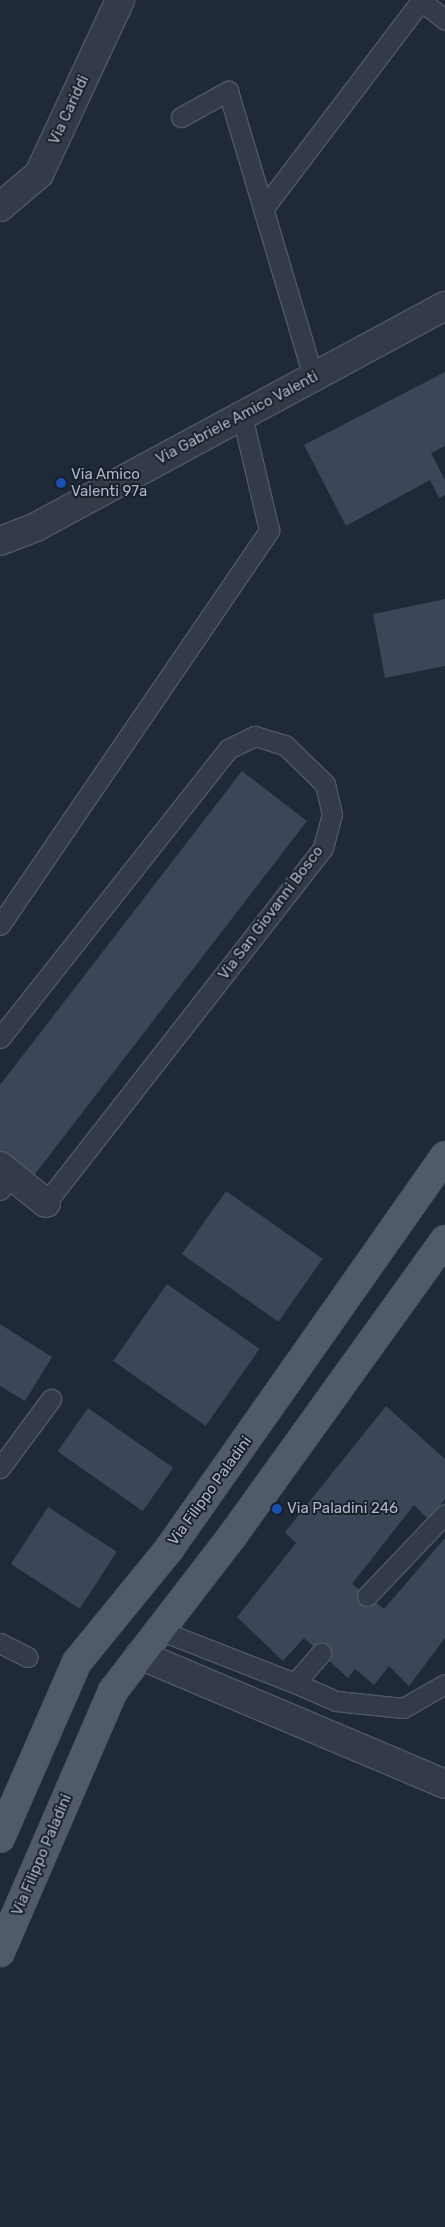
<!DOCTYPE html>
<html>
<head>
<meta charset="utf-8">
<style>
  body { margin:0 }
  #map { position:relative; width:445px; height:2227px; overflow:hidden; background:#1f2937; font-family:Rubik,sans-serif }
  div>[style] { position:absolute }
  .building>* { inset:0; background:#3b4758; transform-origin:0 0 }
  .roads { filter:drop-shadow(1px 0 #505866) drop-shadow(-1px 0 #505866) drop-shadow(0 1px #505866) drop-shadow(0 -1px #505866) }
  .service>* { height:19px; margin:-9.5px; padding:0 9.5px; transform-origin:9.5px; border-radius:9.5px; background:#333b48 }
  .minor>* { height:28px; margin:-14px; padding:0 14px; transform-origin:14px; border-radius:14px; background:#333b48 }
  .primary>* { height:28px; margin:-14px; padding:0 14px; transform-origin:14px; border-radius:14px; background:#505a68 }
  .dots>* { width:14px; height:14px; translate:-50% -50%; box-sizing:border-box; border:2px solid #18202c; border-radius:50% }
  span { translate:-50% -50%; white-space:nowrap; text-align:center; line-height:1.15; -webkit-text-stroke:4px #18202c; paint-order:stroke }
  .street-label { font-size:15px; color:#adb5c5 }
  .poi-label { font-size:15px; color:#adb5c5 }
  .left { translate:0 -50%; text-align:left }
</style>
</head>
<body>
<div id="map">
  <div class="building">
    <div style="clip-path:polygon(445px 372px,445px 446px,431px 453px,445px 480px,445px 495px,439px 498px,430px 480px,346px 526px,304px 445px)"></div>
    <div style="clip-path:polygon(445px 599px,445px 666px,385px 678px,373px 614px)"></div>
    <div style="clip-path:polygon(242px 771px,307px 821px,32px 1178px,0 1154px,0 1085px)"></div>
    <div style="left:226px;top:1191px;width:118px;height:77px;rotate:35deg"></div>
    <div style="left:167px;top:1284px;width:113px;height:94px;rotate:35deg"></div>
    <div style="clip-path:polygon(0 1324px,52px 1357px,25px 1401px,0 1386px)"></div>
    <div style="clip-path:polygon(386px 1406px,445px 1459px,445px 1499px,429px 1520px,414px 1505px,352px 1584px,384px 1609px,445px 1538px,445px 1638px,409px 1686px,389px 1666px,374px 1685px,355px 1669px,348px 1678px,304px 1638px,283px 1661px,237px 1617px,296px 1543px,285px 1532px)"></div>
    <div style="left:88px;top:1408px;width:104px;height:53px;rotate:35deg"></div>
    <div style="left:48px;top:1507px;width:82px;height:68px;rotate:33deg"></div>
  </div>
  <div class="roads">
    <div class="service">
      <div style="left:181px;top:117px;width:54px;rotate:-29deg"></div>
      <div style="left:228px;top:91px;width:298px;rotate:73.4deg"></div>
      <div style="left:263px;top:209px;width:261px;rotate:-52.8deg"></div>
      <div style="left:421px;top:1px;width:31px;rotate:38deg"></div>
      <div style="left:0;top:925px;width:478px;rotate:-55.7deg"></div>
      <div style="left:269px;top:530px;width:117px;rotate:-103.3deg"></div>
      <div style="left:0;top:1038px;width:368px;rotate:-51.7deg"></div>
      <div style="left:228px;top:749px;width:30px;rotate:-26deg"></div>
      <div style="left:255px;top:736px;width:31px;rotate:17deg"></div>
      <div style="left:285px;top:745px;width:56px;rotate:44.3deg"></div>
      <div style="left:325px;top:784px;width:31px;rotate:77deg"></div>
      <div style="left:332px;top:814px;width:35px;rotate:105deg"></div>
      <div style="left:323px;top:848px;width:450px;rotate:128deg"></div>
      <div style="left:0;top:1190px;width:18px;rotate:-56deg"></div>
      <div style="left:0;top:1468px;width:86px;rotate:-53.5deg"></div>
      <div style="left:367px;top:1596px;width:113px;rotate:-46.4deg"></div>
      <div style="left:159px;top:1630px;width:146px;rotate:21.3deg"></div>
      <div style="left:295px;top:1683px;width:40px;rotate:-49deg"></div>
      <div style="left:0;top:1643px;width:31px;rotate:27deg"></div>
      <div style="left:295px;top:1683px;width:45px;rotate:23.7deg"></div>
      <div style="left:336px;top:1701px;width:67px;rotate:6deg"></div>
      <div style="left:403px;top:1708px;width:48px;rotate:-29.7deg"></div>
    </div>
    <div class="minor">
      <div style="left:0;top:207px;width:51px;rotate:-40.2deg"></div>
      <div style="left:39px;top:174px;width:192px;rotate:-65deg"></div>
      <div style="left:0;top:541px;width:39px;rotate:-21deg"></div>
      <div style="left:36px;top:527px;width:465px;rotate:-28.4deg"></div>
      <div style="left:0;top:1166px;width:59px;rotate:38.8deg"></div>
      <div style="left:140px;top:1655px;width:331px;rotate:22.9deg"></div>
    </div>
    <div class="primary">
      <div style="left:0;top:1838px;width:192px;rotate:-66.4deg"></div>
      <div style="left:77px;top:1662px;width:146px;rotate:-50.8deg"></div>
      <div style="left:169px;top:1549px;width:480px;rotate:-54.9deg"></div>
      <div style="left:0;top:1952px;width:284px;rotate:-66.6deg"></div>
      <div style="left:113px;top:1691px;width:197px;rotate:-52.4deg"></div>
      <div style="left:233px;top:1535px;width:363px;rotate:-54.3deg"></div>
    </div>
  </div>
  <div class="dots">
    <div style="left:61px;top:483px;background:#1a4fb4"></div>
    <div style="left:277px;top:1509px;background:#1a4fb4"></div>
  </div>
  <div class="street-label">
    <span style="left:69px;top:110px;rotate:-65deg">Via Cariddi</span>
    <span style="left:237px;top:418px;rotate:-28deg">Via Gabriele Amico Valenti</span>
    <span style="left:271px;top:913px;rotate:-53deg">Via San Giovanni Bosco</span>
    <span style="left:210px;top:1491px;rotate:-54deg">Via Filippo Paladini</span>
    <span style="left:42px;top:1855px;rotate:-67deg">Via Filippo Paladini</span>
  </div>
  <div class="poi-label">
    <span class="left" style="left:71px;top:483px">Via Amico<br>Valenti 97a</span>
    <span class="left" style="left:287px;top:1509px">Via Paladini 246</span>
  </div>
</div>
</body>
</html>
